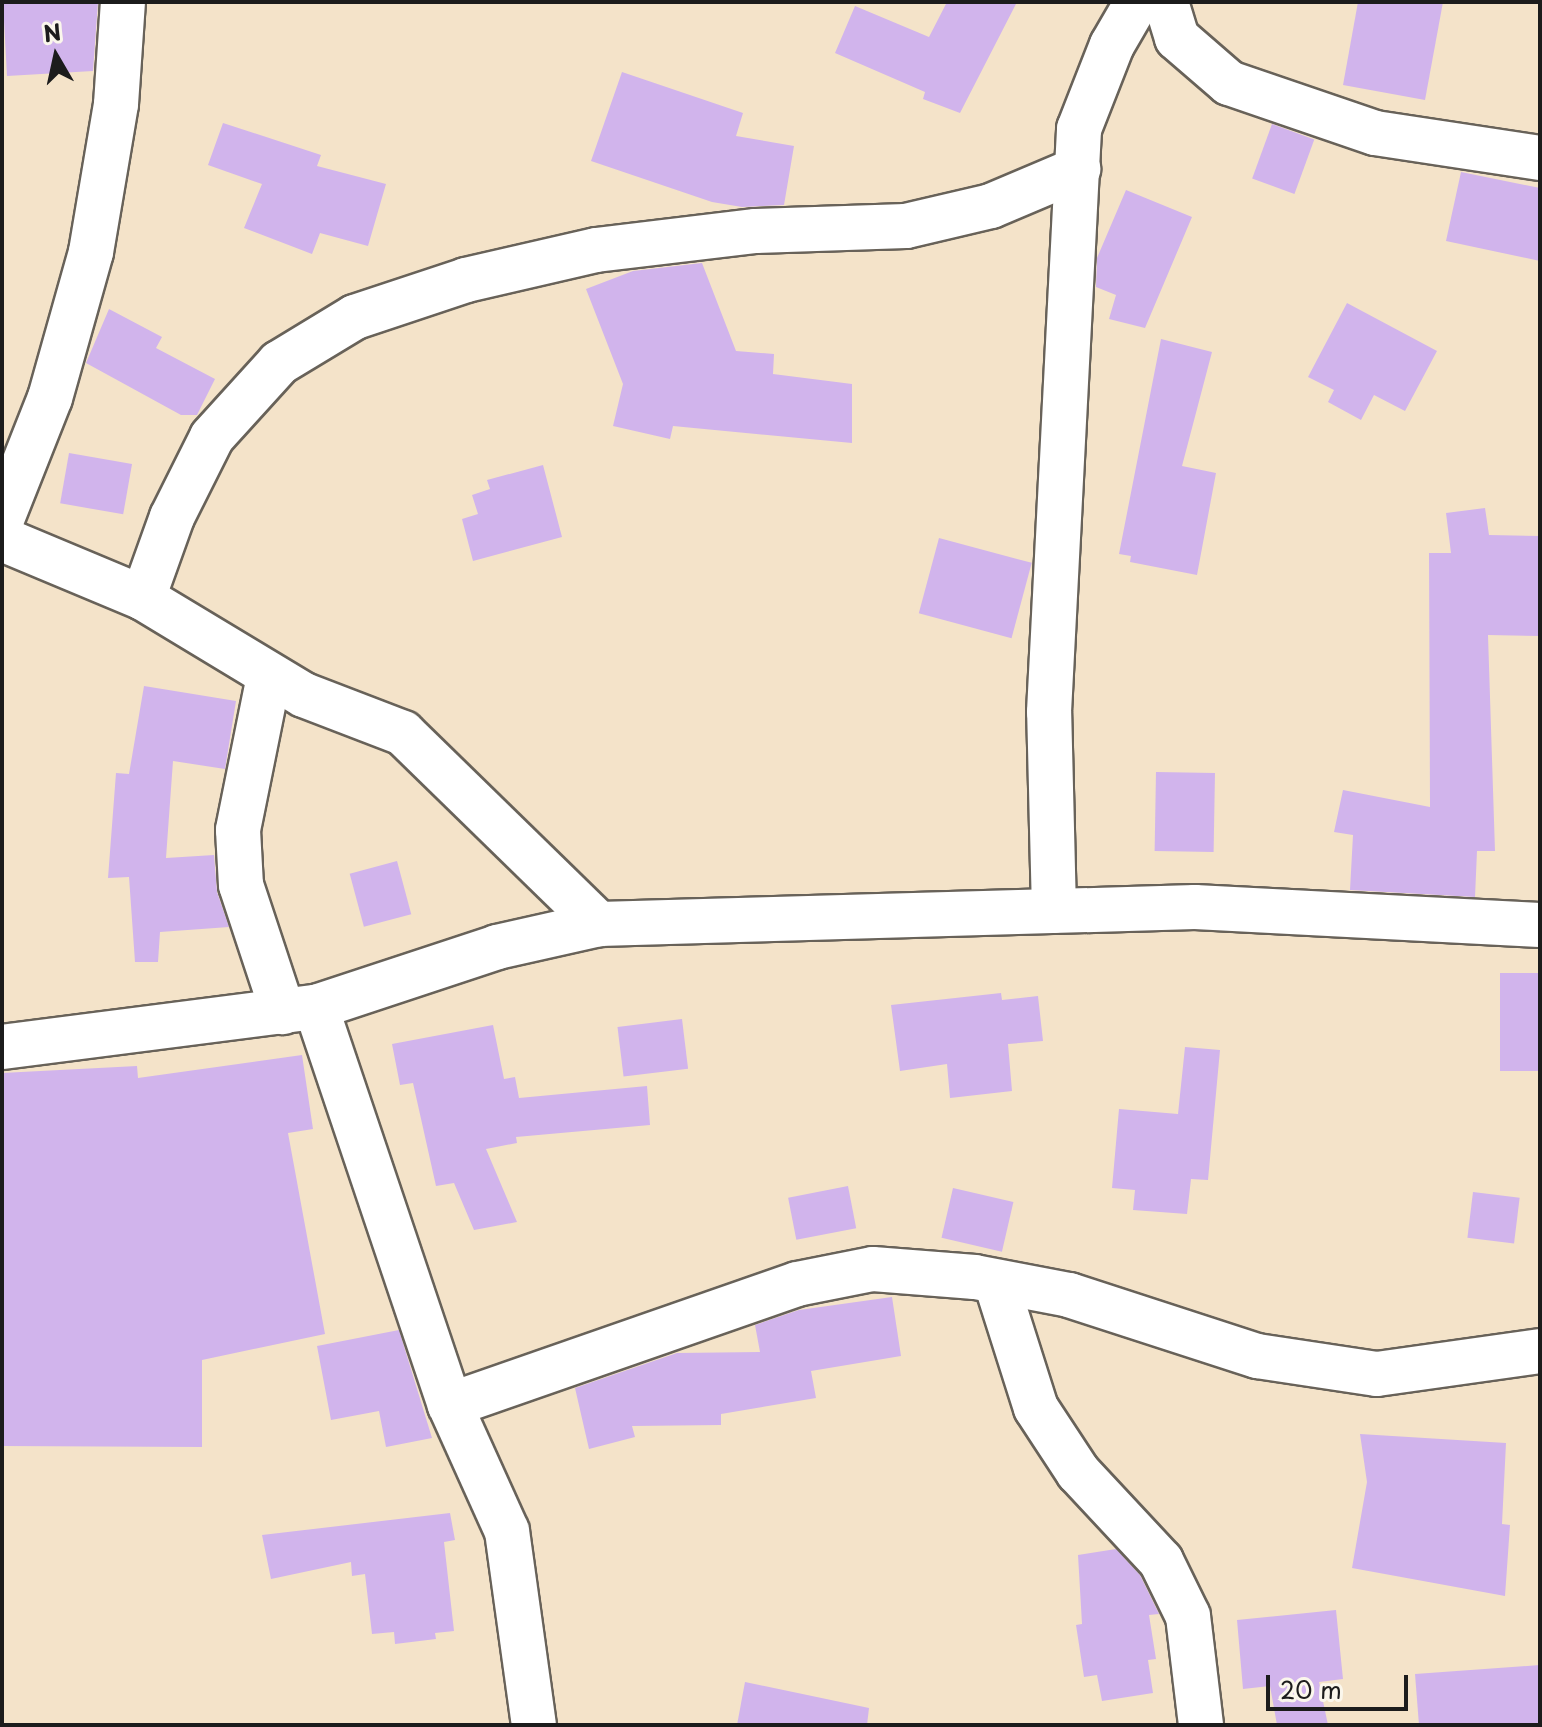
<!DOCTYPE html>
<html>
<head>
<meta charset="utf-8">
<style>
  body { margin:0 }
  #map { position:relative; width:1542px; height:1727px; overflow:hidden; background:#f4e3c9; font-family:"Playpen Sans",sans-serif }
  div>[style] { position:absolute }
  .building>* { inset:0; background:#d1b4ec; transform-origin:0 0 }
  .roads { filter:drop-shadow(2px 0 #686259) drop-shadow(-2px 0 #686259) drop-shadow(0 2px #686259) drop-shadow(0 -2px #686259) }
  .minor>* { height:44px; margin:-22px; padding:0 22px; transform-origin:22px; border-radius:22px; background:#fff }
  span { translate:-50% -50%; white-space:nowrap; text-align:center; line-height:1.15; -webkit-text-stroke:6px #fbf7ec; paint-order:stroke }
  .frame { position:absolute; inset:0; border:4px solid #1c1c1c; pointer-events:none }
  .north { position:absolute; left:16px; top:16px; width:80px; height:80px; -webkit-text-stroke:6px #fbf7ec; paint-order:stroke; rotate:351deg; font-size:22px; font-weight:700; line-height:32px; text-align:center; color:#1c1c1c }
  .north::after { content:''; display:block; margin:auto; width:28px; height:36px; background:#1c1c1c; clip-path:polygon(50% 0,100% 100%,50% 72%,0 100%) }
  .scale { position:absolute; left:1266px; top:1675px; width:142px; height:36px; box-sizing:border-box; border:4px solid #1c1c1c; border-top:0; padding-left:10px; font-size:24px; line-height:28px; white-space:nowrap; color:#1c1c1c; -webkit-text-stroke:6px #fbf7ec; paint-order:stroke }
</style>
</head>
<body>
<div id="map">
  <div class="building">
    <div style="clip-path:polygon(3px 2px,98px 2px,93px 71px,7px 76px)"></div>
    <div style="clip-path:polygon(947px 2px,1017px 2px,960px 113px,923px 99px,925px 92px,835px 53px,855px 6px,929px 37px)"></div>
    <div style="clip-path:polygon(1358px 2px,1443px 2px,1425px 100px,1343px 85px)"></div>
    <div style="clip-path:polygon(622px 72px,743px 113px,736px 136px,794px 146px,784px 205px,742px 207px,712px 202px,591px 161px)"></div>
    <div style="clip-path:polygon(223px 123px,321px 155px,317px 166px,386px 184px,368px 246px,320px 233px,312px 254px,244px 228px,262px 184px,208px 165px)"></div>
    <div style="left:1272px;top:124px;width:45px;height:58px;rotate:20deg"></div>
    <div style="clip-path:polygon(1461px 172px,1540px 188px,1540px 261px,1446px 241px)"></div>
    <div style="clip-path:polygon(1126px 190px,1192px 217px,1145px 328px,1109px 319px,1116px 295px,1096px 287px,1097px 258px)"></div>
    <div style="clip-path:polygon(702px 263px,736px 351px,774px 354px,773px 374px,852px 384px,852px 443px,673px 426px,670px 439px,613px 426px,623px 384px,586px 289px,633px 271px)"></div>
    <div style="clip-path:polygon(1347px 303px,1437px 351px,1405px 411px,1374px 395px,1361px 420px,1328px 402px,1334px 390px,1308px 377px)"></div>
    <div style="clip-path:polygon(109px 309px,162px 337px,156px 348px,215px 379px,197px 415px,181px 415px,86px 363px)"></div>
    <div style="clip-path:polygon(1161px 339px,1212px 352px,1182px 466px,1216px 473px,1197px 575px,1130px 562px,1131px 556px,1119px 554px)"></div>
    <div style="left:69px;top:453px;width:64px;height:51px;rotate:10deg"></div>
    <div style="clip-path:polygon(543px 465px,562px 537px,473px 561px,462px 519px,478px 514px,472px 495px,490px 489px,487px 480px)"></div>
    <div style="clip-path:polygon(1485px 508px,1489px 535px,1540px 536px,1540px 636px,1488px 635px,1495px 851px,1477px 851px,1475px 897px,1350px 890px,1353px 835px,1334px 832px,1343px 790px,1430px 807px,1429px 553px,1451px 553px,1446px 513px)"></div>
    <div style="left:939px;top:538px;width:96px;height:78px;rotate:15deg"></div>
    <div style="clip-path:polygon(144px 686px,236px 701px,225px 769px,173px 761px,166px 858px,214px 855px,217px 892px,229px 927px,160px 932px,158px 962px,135px 962px,129px 877px,108px 878px,116px 773px,129px 774px)"></div>
    <div style="left:1156px;top:772px;width:59px;height:79px;rotate:1deg"></div>
    <div style="left:397px;top:861px;width:55px;height:49px;rotate:75deg"></div>
    <div style="left:1540px;top:973px;width:98px;height:40px;rotate:90deg"></div>
    <div style="clip-path:polygon(1001px 993px,1002px 1000px,1038px 996px,1043px 1041px,1008px 1044px,1012px 1091px,950px 1098px,947px 1064px,900px 1071px,891px 1005px)"></div>
    <div style="left:682px;top:1019px;width:50px;height:65px;rotate:83deg"></div>
    <div style="clip-path:polygon(493px 1025px,504px 1079px,515px 1077px,519px 1098px,647px 1086px,650px 1125px,516px 1137px,517px 1143px,486px 1149px,517px 1222px,474px 1230px,454px 1183px,436px 1186px,413px 1083px,400px 1085px,392px 1044px)"></div>
    <div style="clip-path:polygon(1185px 1047px,1220px 1050px,1208px 1180px,1191px 1179px,1187px 1214px,1133px 1210px,1135px 1190px,1112px 1188px,1119px 1109px,1178px 1114px)"></div>
    <div style="clip-path:polygon(302px 1055px,313px 1129px,288px 1133px,325px 1334px,202px 1360px,202px 1447px,2px 1446px,2px 1073px,137px 1066px,138px 1078px)"></div>
    <div style="left:848px;top:1186px;width:43px;height:61px;rotate:79deg"></div>
    <div style="left:953px;top:1188px;width:62px;height:51px;rotate:13deg"></div>
    <div style="left:1473px;top:1192px;width:47px;height:46px;rotate:7deg"></div>
    <div style="clip-path:polygon(892px 1297px,901px 1356px,811px 1371px,816px 1398px,721px 1414px,721px 1425px,632px 1426px,635px 1437px,589px 1449px,575px 1388px,677px 1353px,760px 1352px,755px 1325px,799px 1310px)"></div>
    <div style="clip-path:polygon(399px 1330px,432px 1438px,386px 1447px,379px 1411px,331px 1420px,317px 1346px)"></div>
    <div style="clip-path:polygon(1360px 1434px,1506px 1443px,1502px 1524px,1510px 1525px,1505px 1596px,1352px 1568px,1367px 1482px)"></div>
    <div style="clip-path:polygon(450px 1513px,455px 1540px,444px 1542px,454px 1631px,435px 1633px,436px 1639px,395px 1644px,394px 1632px,372px 1634px,365px 1574px,352px 1576px,351px 1562px,271px 1579px,262px 1535px)"></div>
    <div style="clip-path:polygon(1116px 1549px,1140px 1575px,1159px 1614px,1149px 1615px,1156px 1659px,1148px 1660px,1153px 1693px,1102px 1701px,1097px 1675px,1084px 1677px,1076px 1625px,1082px 1624px,1078px 1555px)"></div>
    <div style="clip-path:polygon(1336px 1610px,1343px 1679px,1319px 1682px,1328px 1725px,1277px 1725px,1270px 1686px,1243px 1689px,1237px 1620px)"></div>
    <div style="clip-path:polygon(1540px 1665px,1540px 1725px,1419px 1725px,1415px 1674px)"></div>
    <div style="clip-path:polygon(745px 1682px,869px 1708px,867px 1725px,737px 1725px)"></div>
  </div>
  <div class="roads">
    <div class="minor">
      <div style="left:1166px;top:2px;width:38px;rotate:73deg"></div>
      <div style="left:1177px;top:38px;width:69px;rotate:40.9deg"></div>
      <div style="left:1229px;top:83px;width:154px;rotate:18.9deg"></div>
      <div style="left:1375px;top:133px;width:167px;rotate:8.6deg"></div>
      <div style="left:2px;top:519px;width:130px;rotate:-68.4deg"></div>
      <div style="left:50px;top:398px;width:152px;rotate:-74.3deg"></div>
      <div style="left:91px;top:252px;width:150px;rotate:-80.4deg"></div>
      <div style="left:116px;top:104px;width:102px;rotate:-86.1deg"></div>
      <div style="left:2px;top:539px;width:153px;rotate:22.7deg"></div>
      <div style="left:143px;top:598px;width:188px;rotate:31.1deg"></div>
      <div style="left:304px;top:695px;width:106px;rotate:21deg"></div>
      <div style="left:403px;top:733px;width:274px;rotate:44.3deg"></div>
      <div style="left:143px;top:598px;width:86px;rotate:-70.3deg"></div>
      <div style="left:172px;top:517px;width:89px;rotate:-63.4deg"></div>
      <div style="left:212px;top:437px;width:100px;rotate:-47.8deg"></div>
      <div style="left:279px;top:363px;width:89px;rotate:-31.2deg"></div>
      <div style="left:355px;top:317px;width:117px;rotate:-18.4deg"></div>
      <div style="left:466px;top:280px;width:133px;rotate:-13deg"></div>
      <div style="left:596px;top:250px;width:161px;rotate:-6.8deg"></div>
      <div style="left:756px;top:231px;width:150px;rotate:-1.9deg"></div>
      <div style="left:906px;top:226px;width:87px;rotate:-13.2deg"></div>
      <div style="left:991px;top:206px;width:95px;rotate:-23deg"></div>
      <div style="left:269px;top:676px;width:157px;rotate:101.4deg"></div>
      <div style="left:238px;top:830px;width:55px;rotate:86.9deg"></div>
      <div style="left:241px;top:885px;width:134px;rotate:71.7deg"></div>
      <div style="left:1054px;top:911px;width:199px;rotate:-91.4deg"></div>
      <div style="left:1049px;top:712px;width:584px;rotate:-87.05deg"></div>
      <div style="left:1079px;top:129px;width:90px;rotate:-68.6deg"></div>
      <div style="left:1112px;top:45px;width:50px;rotate:-59.8deg"></div>
      <div style="left:316px;top:1007px;width:420px;rotate:71.4deg"></div>
      <div style="left:450px;top:1405px;width:138px;rotate:65.7deg"></div>
      <div style="left:507px;top:1531px;width:196px;rotate:82.1deg"></div>
      <div style="left:2px;top:1047px;width:317px;rotate:-7.3deg"></div>
      <div style="left:316px;top:1007px;width:191px;rotate:-18.3deg"></div>
      <div style="left:497px;top:947px;width:105px;rotate:-12.7deg"></div>
      <div style="left:599px;top:924px;width:596px;rotate:-1.63deg"></div>
      <div style="left:1195px;top:907px;width:345px;rotate:3deg"></div>
      <div style="left:996px;top:1282px;width:132px;rotate:72.4deg"></div>
      <div style="left:1036px;top:1408px;width:77px;rotate:56.7deg"></div>
      <div style="left:1078px;top:1472px;width:122px;rotate:47deg"></div>
      <div style="left:1161px;top:1561px;width:61px;rotate:63.9deg"></div>
      <div style="left:1188px;top:1616px;width:110px;rotate:83.2deg"></div>
      <div style="left:450px;top:1405px;width:367px;rotate:-19.2deg"></div>
      <div style="left:797px;top:1284px;width:77px;rotate:-11.2deg"></div>
      <div style="left:873px;top:1269px;width:102px;rotate:4.5deg"></div>
      <div style="left:975px;top:1277px;width:96px;rotate:10.8deg"></div>
      <div style="left:1069px;top:1295px;width:198px;rotate:18deg"></div>
      <div style="left:1257px;top:1356px;width:121px;rotate:8.5deg"></div>
      <div style="left:1377px;top:1374px;width:165px;rotate:-8deg"></div>
    </div>
  </div>
  <div class="frame"></div>
  <div class="north">N</div>
  <div class="scale">20 m</div>
</div>
</body>
</html>
